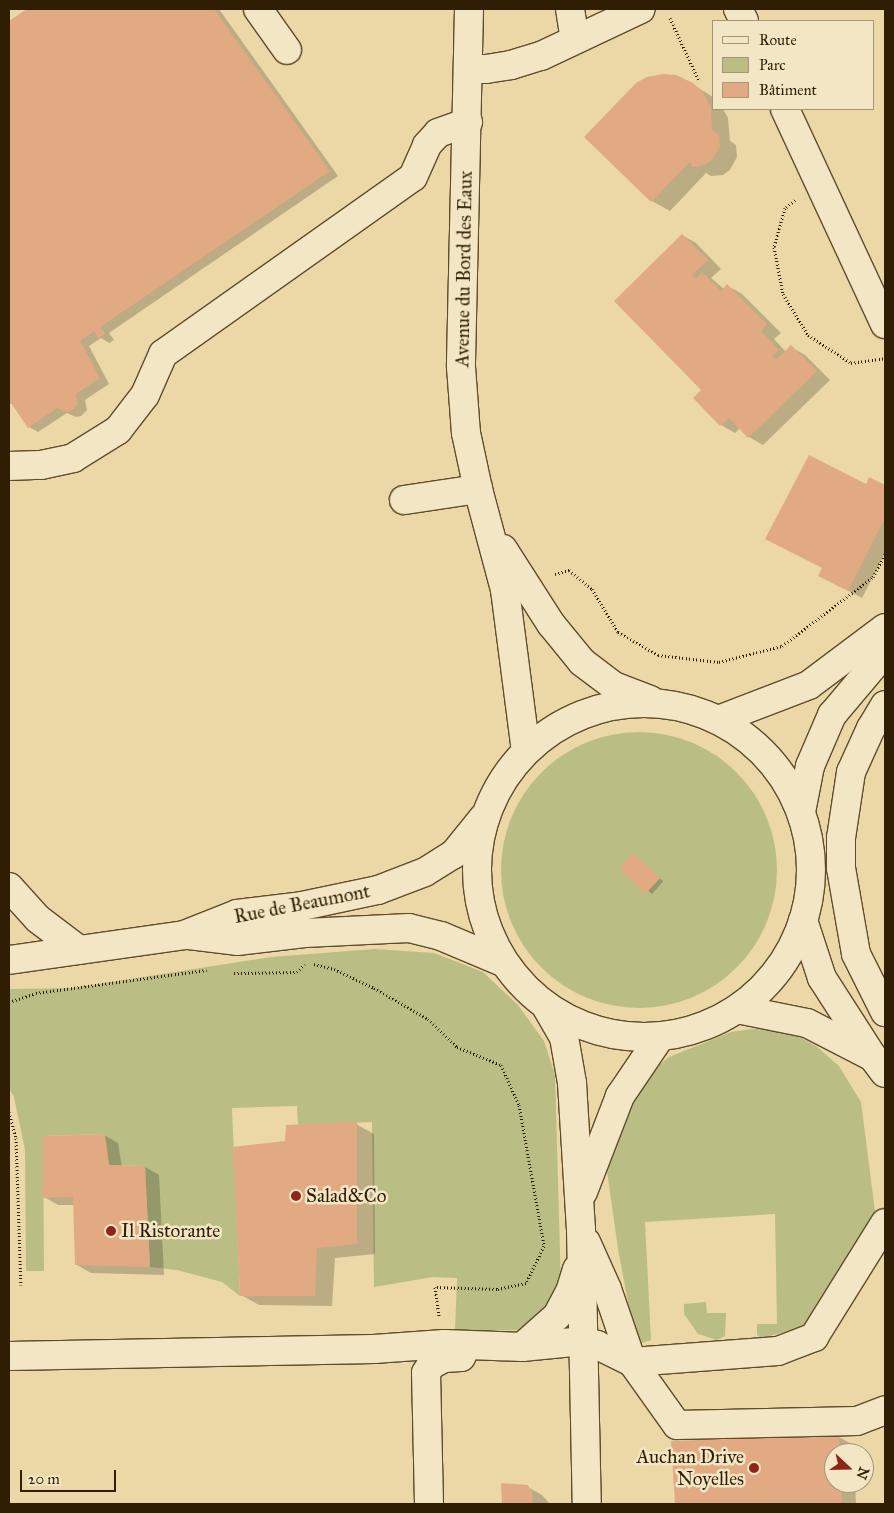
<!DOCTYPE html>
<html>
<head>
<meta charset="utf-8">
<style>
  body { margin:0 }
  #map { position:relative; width:894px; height:1513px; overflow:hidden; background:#ebd8a6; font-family:"IM FELL Great Primer",serif }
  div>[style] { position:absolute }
  .green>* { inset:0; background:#babe85 }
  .round { border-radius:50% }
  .shadow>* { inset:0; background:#0003; transform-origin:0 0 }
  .building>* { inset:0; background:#e1aa82; transform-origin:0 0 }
  .path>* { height:3px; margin-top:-1.5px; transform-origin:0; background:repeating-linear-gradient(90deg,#301e04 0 1px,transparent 0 3.5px) }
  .roads { filter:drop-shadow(1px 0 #5f4c2c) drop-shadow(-1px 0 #5f4c2c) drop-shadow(0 1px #5f4c2c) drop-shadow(0 -1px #5f4c2c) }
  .minor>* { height:28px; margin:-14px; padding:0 14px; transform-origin:14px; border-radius:14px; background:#f2e6c5 }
  .minor>.ring { margin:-14px; padding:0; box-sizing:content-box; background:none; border:28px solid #f2e6c5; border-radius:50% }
  .dots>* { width:14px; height:14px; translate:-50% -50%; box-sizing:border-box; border:2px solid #f2e6c5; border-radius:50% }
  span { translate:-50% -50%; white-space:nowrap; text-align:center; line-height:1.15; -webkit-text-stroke:5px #f2e6c5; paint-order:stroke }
  .street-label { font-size:19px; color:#301e04 }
  .poi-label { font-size:19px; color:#301e04 }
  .left { translate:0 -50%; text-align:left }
  .right { translate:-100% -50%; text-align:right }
  .frame { position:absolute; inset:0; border:10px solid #301e04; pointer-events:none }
  .legend { position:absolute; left:712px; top:20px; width:162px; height:90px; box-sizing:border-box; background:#f2e6c5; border:1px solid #a49678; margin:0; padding:6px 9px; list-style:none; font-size:15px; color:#301e04 }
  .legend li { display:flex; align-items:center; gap:10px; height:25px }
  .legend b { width:25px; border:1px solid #a49678 }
  .north { position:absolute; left:824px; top:1443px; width:50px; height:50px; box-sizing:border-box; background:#f2e6c5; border:1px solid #a49678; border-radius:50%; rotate:111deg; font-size:14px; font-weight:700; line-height:20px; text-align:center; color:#301e04 }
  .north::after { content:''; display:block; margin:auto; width:18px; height:22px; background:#8f2418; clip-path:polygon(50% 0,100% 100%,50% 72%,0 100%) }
  .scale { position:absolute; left:20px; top:1470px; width:96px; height:22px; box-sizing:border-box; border:2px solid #301e04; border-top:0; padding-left:6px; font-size:15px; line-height:18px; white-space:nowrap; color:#301e04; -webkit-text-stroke:4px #f2e6c5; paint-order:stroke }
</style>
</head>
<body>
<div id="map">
  <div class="green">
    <div class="round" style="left:501px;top:732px;width:276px;height:276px"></div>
    <div style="clip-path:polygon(375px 949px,434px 953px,483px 972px,518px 1005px,544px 1041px,555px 1075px,561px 1286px,547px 1313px,527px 1330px,455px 1331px,457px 1278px,433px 1277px,374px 1287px,372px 1122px,298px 1125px,297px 1106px,232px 1108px,240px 1296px,222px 1282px,177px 1270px,150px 1267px,145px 1166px,109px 1165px,104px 1134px,43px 1136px,44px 1271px,26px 1271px,25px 1150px,14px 1097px,9px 1089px,9px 989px,73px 988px,271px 957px)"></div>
    <div style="clip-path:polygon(759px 1028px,788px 1031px,816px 1046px,839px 1066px,861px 1102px,875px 1211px,812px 1321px,801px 1328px,761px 1338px,757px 1335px,757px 1324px,777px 1324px,775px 1214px,645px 1222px,651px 1340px,642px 1343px,634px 1334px,618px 1249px,607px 1171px,609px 1149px,619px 1124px,648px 1074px,669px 1057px,731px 1032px)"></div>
    <div style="clip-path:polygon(706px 1302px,707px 1313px,726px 1313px,725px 1336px,717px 1340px,698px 1334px,684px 1314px,684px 1304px)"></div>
  </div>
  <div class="shadow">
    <div style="clip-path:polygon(29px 9px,219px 9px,338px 176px,109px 333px,114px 340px,109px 343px,101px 338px,89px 346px,109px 384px,85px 400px,87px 410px,81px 416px,76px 417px,67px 413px,38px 432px,29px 427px,12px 403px,9px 405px,9px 23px)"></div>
    <div style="clip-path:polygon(692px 84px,713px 97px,713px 109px,723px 109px,728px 118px,730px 141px,736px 145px,737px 157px,730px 170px,723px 175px,711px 176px,706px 173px,670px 211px,652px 201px)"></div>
    <div style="clip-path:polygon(682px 235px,696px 243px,721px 269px,711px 278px,724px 289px,728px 286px,742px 294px,781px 333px,774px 339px,786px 352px,791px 347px,805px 355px,830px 380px,763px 445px,749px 437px,740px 428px,735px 433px,721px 425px,695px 398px,703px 390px)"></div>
    <div style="clip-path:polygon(870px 479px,885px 487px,885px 553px,862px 598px,834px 583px)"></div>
    <div style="left:633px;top:855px;width:40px;height:17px;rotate:41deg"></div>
    <div style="clip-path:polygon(356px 1124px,374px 1134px,375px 1254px,335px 1258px,332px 1306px,259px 1305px,241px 1295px)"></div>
    <div style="clip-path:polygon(104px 1135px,118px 1143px,122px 1167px,145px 1167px,159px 1175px,164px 1275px,91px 1273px,77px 1265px,74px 1205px,58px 1205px,44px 1197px)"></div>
    <div style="clip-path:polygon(9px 1203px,10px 1240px,9px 1240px)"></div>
    <div style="clip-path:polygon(839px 1437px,853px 1445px,853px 1453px,834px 1453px,834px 1483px,855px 1483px,856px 1504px,677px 1504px,673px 1442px)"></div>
    <div style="clip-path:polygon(503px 1485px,524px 1485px,542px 1495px,550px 1504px,503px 1504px)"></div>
  </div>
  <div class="building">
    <div style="clip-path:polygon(27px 9px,214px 9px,330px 171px,100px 327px,105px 334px,98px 338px,94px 331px,80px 341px,100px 378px,76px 394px,78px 405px,72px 411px,65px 412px,57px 408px,28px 428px,9px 400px,9px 21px)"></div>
    <div style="clip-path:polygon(664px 74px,676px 75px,693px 83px,702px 91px,711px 107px,712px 130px,719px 134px,720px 146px,712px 160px,704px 165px,692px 167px,690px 162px,651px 202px,584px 137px,636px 83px,647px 77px)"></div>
    <div style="clip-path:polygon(682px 234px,708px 260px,692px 275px,696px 279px,702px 272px,721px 291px,727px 284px,767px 324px,761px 331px,779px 350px,772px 356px,776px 360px,791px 345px,817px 371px,748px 438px,729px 418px,720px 426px,693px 398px,701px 390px,614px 301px)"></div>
    <div style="clip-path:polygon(809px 455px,866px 484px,869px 477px,885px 485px,885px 518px,848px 591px,818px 576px,822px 568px,765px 539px)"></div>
    <div style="left:633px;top:853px;width:37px;height:21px;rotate:43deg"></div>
    <div style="clip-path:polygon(357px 1122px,357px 1244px,317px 1248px,315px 1296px,240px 1296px,233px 1147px,285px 1141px,286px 1125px)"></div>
    <div style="clip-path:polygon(105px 1134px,109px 1165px,145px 1166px,150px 1267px,75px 1265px,73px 1197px,43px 1198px,43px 1136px)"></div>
    <div style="clip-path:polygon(839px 1435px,840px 1453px,834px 1453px,834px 1483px,841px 1483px,842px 1504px,675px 1504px,671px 1441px)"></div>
    <div style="clip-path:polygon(501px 1483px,528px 1485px,532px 1492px,533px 1504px,502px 1504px)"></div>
  </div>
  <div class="path">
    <div style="left:670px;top:18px;width:69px;rotate:65.3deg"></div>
    <div style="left:795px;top:200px;width:13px;rotate:141deg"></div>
    <div style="left:785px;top:208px;width:41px;rotate:105.8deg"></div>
    <div style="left:774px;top:247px;width:48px;rotate:79.2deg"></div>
    <div style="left:783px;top:294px;width:48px;rotate:58.6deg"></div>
    <div style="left:808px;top:335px;width:51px;rotate:33.1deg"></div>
    <div style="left:851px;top:363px;width:34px;rotate:-8deg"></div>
    <div style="left:555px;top:574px;width:15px;rotate:-16deg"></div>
    <div style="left:569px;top:570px;width:30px;rotate:40deg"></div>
    <div style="left:592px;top:589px;width:50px;rotate:58.8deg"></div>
    <div style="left:618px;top:632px;width:46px;rotate:29.9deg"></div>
    <div style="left:658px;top:655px;width:61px;rotate:6.5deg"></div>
    <div style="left:719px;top:662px;width:65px;rotate:-14.3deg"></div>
    <div style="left:782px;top:646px;width:114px;rotate:-37.2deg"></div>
    <div style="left:873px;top:577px;width:26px;rotate:-62deg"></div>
    <div style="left:314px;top:964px;width:21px;rotate:14deg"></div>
    <div style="left:334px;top:969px;width:44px;rotate:25.4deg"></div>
    <div style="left:374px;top:988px;width:62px;rotate:29.9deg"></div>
    <div style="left:428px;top:1019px;width:40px;rotate:44deg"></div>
    <div style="left:457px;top:1047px;width:48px;rotate:22.2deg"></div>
    <div style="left:501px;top:1065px;width:44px;rotate:65.8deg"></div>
    <div style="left:519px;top:1105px;width:143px;rotate:79.9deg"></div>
    <div style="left:544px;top:1246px;width:41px;rotate:115.9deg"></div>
    <div style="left:526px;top:1283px;width:30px;rotate:168deg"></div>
    <div style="left:497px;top:1289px;width:62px;rotate:-178.2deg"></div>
    <div style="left:435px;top:1287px;width:29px;rotate:82deg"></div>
    <div style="left:234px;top:973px;width:63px;rotate:-0.9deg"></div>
    <div style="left:297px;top:972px;width:11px;rotate:-45deg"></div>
    <div style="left:9px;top:1002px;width:28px;rotate:-18deg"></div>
    <div style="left:36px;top:993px;width:172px;rotate:-7.7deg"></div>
    <div style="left:9px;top:1112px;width:27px;rotate:75deg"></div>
    <div style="left:16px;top:1138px;width:147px;rotate:88.1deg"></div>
  </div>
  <div class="roads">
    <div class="minor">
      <div style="left:258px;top:9px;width:50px;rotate:54.7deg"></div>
      <div style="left:469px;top:9px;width:358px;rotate:91.3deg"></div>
      <div style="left:461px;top:367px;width:66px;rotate:85.7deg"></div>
      <div style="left:466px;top:433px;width:57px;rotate:77.9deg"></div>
      <div style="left:478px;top:489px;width:105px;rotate:75deg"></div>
      <div style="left:505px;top:590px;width:162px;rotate:82.6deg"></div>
      <div style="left:570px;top:9px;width:31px;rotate:81deg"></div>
      <div style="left:738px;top:9px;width:13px;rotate:63deg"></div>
      <div style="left:468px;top:69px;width:18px"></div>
      <div style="left:486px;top:69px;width:25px;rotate:-9deg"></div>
      <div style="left:511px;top:65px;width:31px;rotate:-17deg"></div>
      <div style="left:541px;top:56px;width:110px;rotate:-25.2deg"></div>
      <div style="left:785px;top:109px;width:237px;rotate:65.1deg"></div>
      <div style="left:9px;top:466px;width:32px;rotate:-2deg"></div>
      <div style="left:41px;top:465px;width:33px;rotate:-12deg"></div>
      <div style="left:73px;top:458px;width:53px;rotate:-31.9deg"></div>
      <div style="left:118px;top:430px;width:44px;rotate:-52.4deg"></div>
      <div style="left:145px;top:395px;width:45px;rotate:-66.3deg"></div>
      <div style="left:163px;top:354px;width:306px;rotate:-35.3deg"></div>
      <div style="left:413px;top:177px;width:35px;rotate:-66deg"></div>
      <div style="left:427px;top:145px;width:16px;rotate:-47deg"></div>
      <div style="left:438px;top:133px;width:32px;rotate:-20deg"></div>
      <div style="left:404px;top:500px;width:75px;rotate:-8.5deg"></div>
      <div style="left:503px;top:549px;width:89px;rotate:57.4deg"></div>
      <div style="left:551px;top:624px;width:49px;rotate:50.8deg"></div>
      <div style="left:582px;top:662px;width:40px;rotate:37deg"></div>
      <div style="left:614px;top:686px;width:39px;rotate:21deg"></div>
      <div class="ring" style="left:477px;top:703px;width:306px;height:306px"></div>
      <div style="left:885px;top:705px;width:27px;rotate:121deg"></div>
      <div style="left:871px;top:728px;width:48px;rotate:114.4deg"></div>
      <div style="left:851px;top:772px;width:67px;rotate:98.6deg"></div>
      <div style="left:841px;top:838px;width:30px;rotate:90deg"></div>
      <div style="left:841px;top:868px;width:87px;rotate:80.1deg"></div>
      <div style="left:856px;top:954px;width:65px;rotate:63.4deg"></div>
      <div style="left:718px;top:720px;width:97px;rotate:-21deg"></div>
      <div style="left:809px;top:685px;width:95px;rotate:-36.9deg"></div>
      <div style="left:801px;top:812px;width:47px;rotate:-78.9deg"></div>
      <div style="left:810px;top:766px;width:56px;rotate:-66.7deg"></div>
      <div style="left:832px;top:715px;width:82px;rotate:-49.9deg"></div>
      <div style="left:9px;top:887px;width:43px;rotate:47.8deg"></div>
      <div style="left:38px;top:919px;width:51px;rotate:37.1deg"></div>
      <div style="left:803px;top:920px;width:61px;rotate:71.9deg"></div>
      <div style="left:822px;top:978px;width:93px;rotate:57.3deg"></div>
      <div style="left:872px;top:1056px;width:21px;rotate:53deg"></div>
      <div style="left:189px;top:935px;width:48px;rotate:7.1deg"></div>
      <div style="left:237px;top:941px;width:68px;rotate:-6.7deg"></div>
      <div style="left:305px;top:933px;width:104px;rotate:-2.8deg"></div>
      <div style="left:409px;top:928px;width:33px;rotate:14deg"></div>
      <div style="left:441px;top:936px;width:69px;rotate:22.9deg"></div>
      <div style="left:9px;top:960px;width:177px;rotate:-8.1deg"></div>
      <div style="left:184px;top:935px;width:57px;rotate:-21.6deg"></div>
      <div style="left:237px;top:914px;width:65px;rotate:-7deg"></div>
      <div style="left:302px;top:906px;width:78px;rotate:-11.9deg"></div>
      <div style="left:378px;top:890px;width:50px;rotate:-21deg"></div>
      <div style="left:425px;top:872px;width:34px;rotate:-32deg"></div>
      <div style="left:454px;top:854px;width:46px;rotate:-51.1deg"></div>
      <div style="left:547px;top:1008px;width:34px;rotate:60deg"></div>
      <div style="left:564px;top:1037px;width:47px;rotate:80.1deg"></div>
      <div style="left:572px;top:1083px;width:146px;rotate:86.5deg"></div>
      <div style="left:581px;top:1229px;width:275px;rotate:88.8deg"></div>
      <div style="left:737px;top:1009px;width:71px;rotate:11.3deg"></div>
      <div style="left:807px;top:1023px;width:72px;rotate:27.3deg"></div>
      <div style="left:583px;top:1192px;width:103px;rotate:-68.9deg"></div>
      <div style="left:620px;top:1096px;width:71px;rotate:-55.9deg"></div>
      <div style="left:586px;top:1242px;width:51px;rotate:65.9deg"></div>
      <div style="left:607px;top:1289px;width:77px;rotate:71.1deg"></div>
      <div style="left:632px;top:1362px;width:77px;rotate:54.5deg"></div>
      <div style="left:677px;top:1425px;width:180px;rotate:-1.3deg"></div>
      <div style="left:857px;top:1421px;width:30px;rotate:-21deg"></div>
      <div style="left:522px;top:1347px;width:47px;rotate:-41.5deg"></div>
      <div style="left:557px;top:1316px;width:27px;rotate:-62deg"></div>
      <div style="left:570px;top:1292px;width:24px;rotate:-73deg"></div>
      <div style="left:9px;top:1356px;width:365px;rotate:-1.1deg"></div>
      <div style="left:374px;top:1349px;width:70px;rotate:-4.1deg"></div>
      <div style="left:444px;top:1344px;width:78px;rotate:2.2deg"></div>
      <div style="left:522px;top:1347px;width:62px;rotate:-5.5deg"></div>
      <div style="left:584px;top:1341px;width:14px;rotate:17deg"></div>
      <div style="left:597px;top:1345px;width:39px;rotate:26deg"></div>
      <div style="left:632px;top:1362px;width:146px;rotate:-4.3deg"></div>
      <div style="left:778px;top:1351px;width:39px;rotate:-21deg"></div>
      <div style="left:814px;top:1337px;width:134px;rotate:-58.1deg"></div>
      <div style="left:429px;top:1504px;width:131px;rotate:-91.3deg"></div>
      <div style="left:426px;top:1373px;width:9px;rotate:-58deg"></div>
      <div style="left:431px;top:1365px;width:15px;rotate:-28deg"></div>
      <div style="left:444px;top:1358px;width:17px;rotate:-3deg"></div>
      <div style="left:461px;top:1357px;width:9px;rotate:-63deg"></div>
    </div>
  </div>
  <div class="dots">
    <div style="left:296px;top:1196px;background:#8f2418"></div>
    <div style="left:111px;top:1231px;background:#8f2418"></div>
    <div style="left:754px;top:1468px;background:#8f2418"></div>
  </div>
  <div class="street-label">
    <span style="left:464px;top:269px;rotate:-89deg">Avenue du Bord des Eaux</span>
    <span style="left:302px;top:904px;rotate:-11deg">Rue de Beaumont</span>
  </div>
  <div class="poi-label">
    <span class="left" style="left:306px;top:1196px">Salad&amp;Co</span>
    <span class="left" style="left:121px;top:1231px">Il Ristorante</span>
    <span class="right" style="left:744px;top:1468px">Auchan Drive<br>Noyelles</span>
  </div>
  <div class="frame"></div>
  <ul class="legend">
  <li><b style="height:6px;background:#f2e6c5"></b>Route</li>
  <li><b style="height:14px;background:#babe85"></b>Parc</li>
  <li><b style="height:14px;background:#e1aa82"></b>Bâtiment</li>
  </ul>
  <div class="north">N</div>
  <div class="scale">20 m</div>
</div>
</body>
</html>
